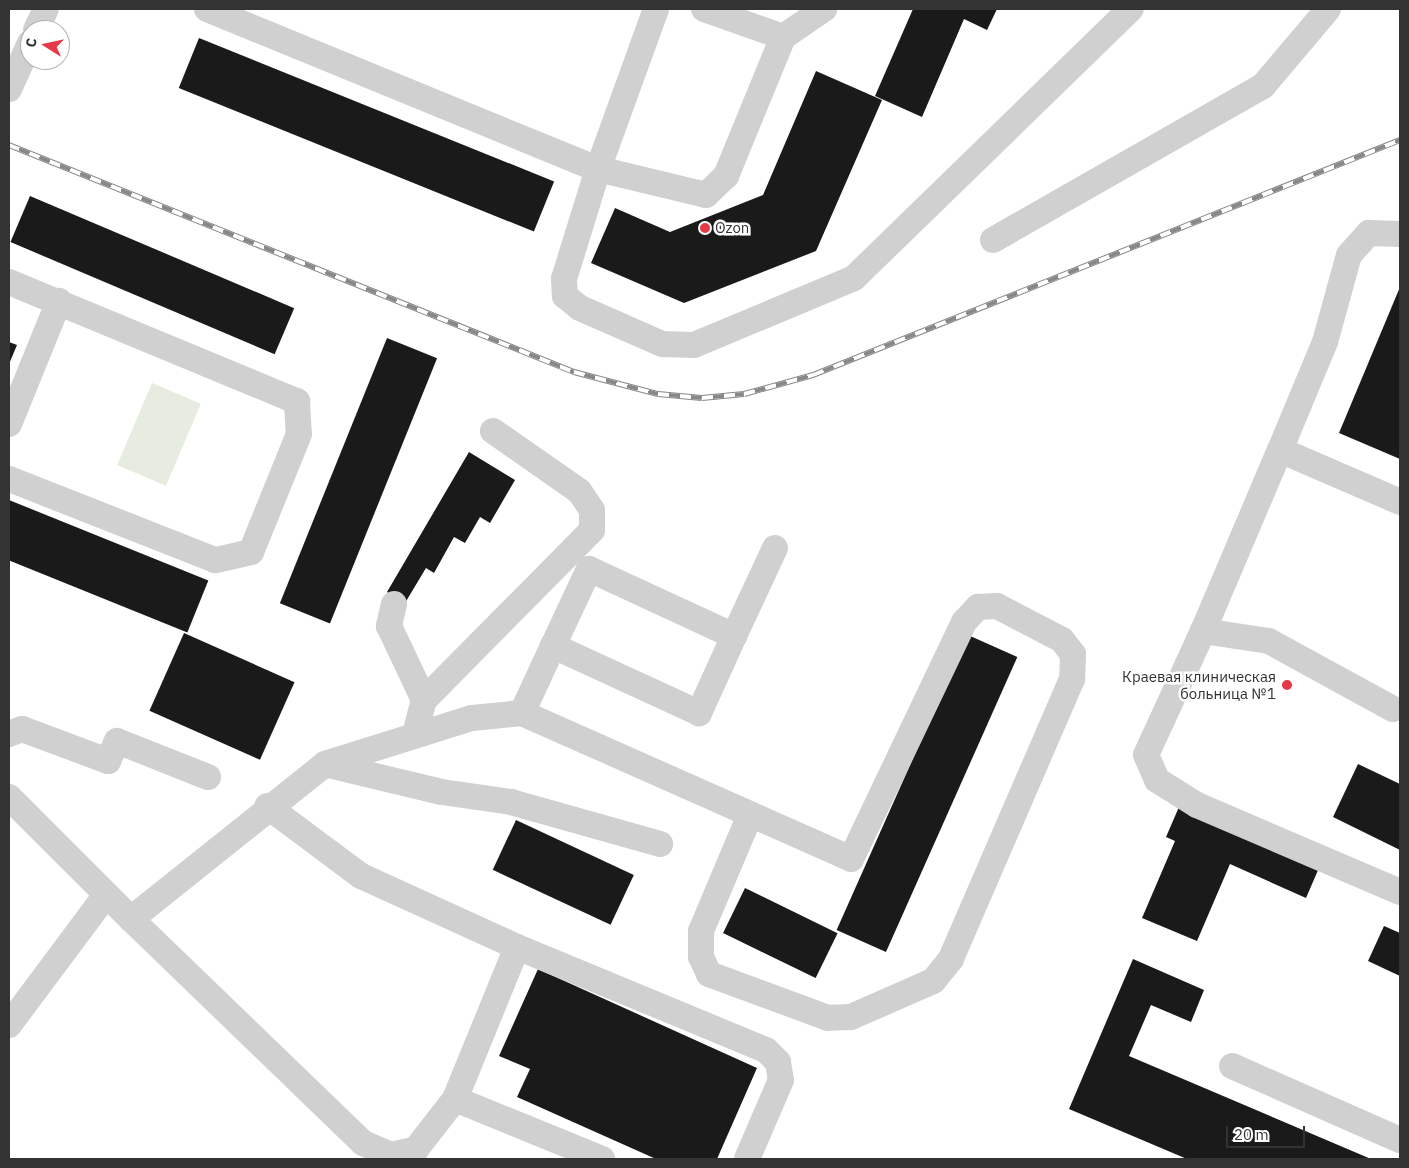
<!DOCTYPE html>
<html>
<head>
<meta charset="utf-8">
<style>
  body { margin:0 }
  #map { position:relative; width:1409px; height:1168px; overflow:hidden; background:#fff; font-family:"IBM Plex Sans",sans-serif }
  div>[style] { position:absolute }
  .green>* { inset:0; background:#e6ecdf; transform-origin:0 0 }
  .building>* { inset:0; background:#1a1a1a; transform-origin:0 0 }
  .minor>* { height:26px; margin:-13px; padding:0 13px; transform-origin:13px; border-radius:13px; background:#d0d0d0 }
  .rail>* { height:5.5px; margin-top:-2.75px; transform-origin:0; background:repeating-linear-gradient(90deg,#fff 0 11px,#888 0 22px); box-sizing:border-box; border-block:1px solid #888 }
  .dots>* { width:14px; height:14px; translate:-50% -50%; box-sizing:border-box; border:2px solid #fff; border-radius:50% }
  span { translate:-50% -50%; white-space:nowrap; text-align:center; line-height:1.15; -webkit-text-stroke:5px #fff; paint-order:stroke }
  .poi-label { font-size:15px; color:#333 }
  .left { translate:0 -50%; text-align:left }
  .right { translate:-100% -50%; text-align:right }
  .frame { position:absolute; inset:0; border:10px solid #333; pointer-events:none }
  .north { position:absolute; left:20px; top:20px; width:50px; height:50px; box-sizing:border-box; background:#fff; border:1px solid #adadad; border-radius:50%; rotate:280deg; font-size:14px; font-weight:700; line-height:20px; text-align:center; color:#333 }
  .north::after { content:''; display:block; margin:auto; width:18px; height:22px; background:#e63946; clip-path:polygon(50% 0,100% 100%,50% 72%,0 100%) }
  .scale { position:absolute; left:1226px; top:1126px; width:79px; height:22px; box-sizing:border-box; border:2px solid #333; border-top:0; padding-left:6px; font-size:15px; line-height:18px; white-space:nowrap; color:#333; -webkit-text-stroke:4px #fff; paint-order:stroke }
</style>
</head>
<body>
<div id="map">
  <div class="green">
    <div style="left:152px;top:383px;width:53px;height:89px;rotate:23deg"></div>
  </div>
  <div class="building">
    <div style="clip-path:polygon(913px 9px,997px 9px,987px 30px,964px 19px,922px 117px,875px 96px)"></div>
    <div style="left:199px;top:38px;width:383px;height:54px;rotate:22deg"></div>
    <div style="clip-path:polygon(816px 71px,882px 100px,816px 251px,684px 303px,591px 263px,615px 208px,670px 232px,763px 195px)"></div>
    <div style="left:30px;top:196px;width:287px;height:50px;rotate:23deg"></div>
    <div style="clip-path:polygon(1400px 287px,1400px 459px,1339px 433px)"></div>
    <div style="left:387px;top:338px;width:54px;height:286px;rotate:22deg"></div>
    <div style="clip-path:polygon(9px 342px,17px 345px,9px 364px)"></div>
    <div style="clip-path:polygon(469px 452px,515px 480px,490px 523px,480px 517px,465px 543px,454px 537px,434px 573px,426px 568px,405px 603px,387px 592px)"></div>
    <div style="left:9px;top:500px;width:215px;height:56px;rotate:22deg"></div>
    <div style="left:184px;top:633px;width:121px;height:85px;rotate:24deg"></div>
    <div style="left:968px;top:635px;width:54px;height:323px;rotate:24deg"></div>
    <div style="clip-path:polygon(1358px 764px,1400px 784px,1400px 850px,1333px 817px)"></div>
    <div style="clip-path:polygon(1182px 800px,1322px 861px,1306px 898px,1230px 864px,1197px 941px,1142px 918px,1175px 841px,1166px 837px)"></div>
    <div style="left:516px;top:820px;width:130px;height:55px;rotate:25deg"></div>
    <div style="left:745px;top:888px;width:103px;height:50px;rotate:26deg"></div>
    <div style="clip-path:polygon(1384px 926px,1400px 933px,1400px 976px,1368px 961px)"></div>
    <div style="clip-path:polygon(1133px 959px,1204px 990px,1191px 1022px,1151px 1005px,1129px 1056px,1371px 1159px,1187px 1159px,1069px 1109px)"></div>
    <div style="clip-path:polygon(538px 969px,757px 1068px,717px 1159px,656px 1159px,517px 1097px,530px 1069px,499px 1056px)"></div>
  </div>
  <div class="minor">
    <div style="left:207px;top:9px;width:422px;rotate:22.3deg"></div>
    <div style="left:598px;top:169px;width:111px;rotate:13.5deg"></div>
    <div style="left:706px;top:195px;width:28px;rotate:-44deg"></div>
    <div style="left:726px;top:176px;width:150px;rotate:-67.7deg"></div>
    <div style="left:656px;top:9px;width:170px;rotate:109.9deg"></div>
    <div style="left:598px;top:169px;width:115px;rotate:107.2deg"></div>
    <div style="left:564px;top:279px;width:17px;rotate:87deg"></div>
    <div style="left:565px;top:296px;width:19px;rotate:39deg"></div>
    <div style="left:580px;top:308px;width:90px;rotate:23.7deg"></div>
    <div style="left:662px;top:344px;width:32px;rotate:2deg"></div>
    <div style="left:694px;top:345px;width:173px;rotate:-22.7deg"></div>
    <div style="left:854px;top:278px;width:386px;rotate:-44.2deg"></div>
    <div style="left:704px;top:9px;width:84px;rotate:19.5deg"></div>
    <div style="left:783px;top:37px;width:50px;rotate:-34.3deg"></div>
    <div style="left:36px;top:30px;width:23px;rotate:-65deg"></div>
    <div style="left:9px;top:89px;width:51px;rotate:-65.5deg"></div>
    <div style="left:993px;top:240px;width:311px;rotate:-29.7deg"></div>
    <div style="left:1263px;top:86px;width:101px;rotate:-49.8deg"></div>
    <div style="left:9px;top:282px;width:312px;rotate:22.5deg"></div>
    <div style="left:297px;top:401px;width:33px;rotate:87deg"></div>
    <div style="left:299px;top:434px;width:127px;rotate:112.1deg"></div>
    <div style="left:251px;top:552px;width:37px;rotate:167deg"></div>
    <div style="left:215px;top:560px;width:221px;rotate:-158.5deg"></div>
    <div style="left:9px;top:424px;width:133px;rotate:-67.9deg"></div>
    <div style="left:1280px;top:450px;width:117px;rotate:-67.4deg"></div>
    <div style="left:1325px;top:342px;width:90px;rotate:-74.6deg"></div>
    <div style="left:1349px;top:255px;width:30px;rotate:-48deg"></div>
    <div style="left:1369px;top:233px;width:31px;rotate:2deg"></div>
    <div style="left:394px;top:604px;width:23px;rotate:103deg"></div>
    <div style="left:389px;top:626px;width:82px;rotate:64.7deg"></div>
    <div style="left:1203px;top:631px;width:197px;rotate:-67deg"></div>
    <div style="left:1280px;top:450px;width:131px;rotate:23.4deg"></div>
    <div style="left:734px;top:636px;width:97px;rotate:-65deg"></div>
    <div style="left:1393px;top:709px;width:141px;rotate:-151.3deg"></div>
    <div style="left:1269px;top:641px;width:67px;rotate:-171.4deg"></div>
    <div style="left:1203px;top:631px;width:136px;rotate:114.7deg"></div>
    <div style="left:1146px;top:755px;width:27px;rotate:66deg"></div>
    <div style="left:1157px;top:780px;width:47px;rotate:32deg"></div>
    <div style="left:1197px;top:805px;width:221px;rotate:23.2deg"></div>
    <div style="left:522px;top:713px;width:74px;rotate:-65.2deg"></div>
    <div style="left:553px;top:646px;width:85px;rotate:-64.9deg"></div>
    <div style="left:589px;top:569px;width:160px;rotate:24.8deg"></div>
    <div style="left:734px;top:636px;width:85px;rotate:114.4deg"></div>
    <div style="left:699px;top:713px;width:161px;rotate:-155.3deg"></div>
    <div style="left:9px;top:734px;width:14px;rotate:-21deg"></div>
    <div style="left:22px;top:729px;width:92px;rotate:20.4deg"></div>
    <div style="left:108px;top:761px;width:22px;rotate:-66deg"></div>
    <div style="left:117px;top:741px;width:98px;rotate:21.6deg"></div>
    <div style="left:415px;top:735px;width:36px;rotate:-76deg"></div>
    <div style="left:424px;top:700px;width:239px;rotate:-45.3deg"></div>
    <div style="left:592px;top:530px;width:20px;rotate:-90deg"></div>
    <div style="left:592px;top:510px;width:23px;rotate:-124deg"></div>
    <div style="left:579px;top:491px;width:105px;rotate:-145.1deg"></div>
    <div style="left:325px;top:764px;width:120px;rotate:13.5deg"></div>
    <div style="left:442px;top:792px;width:70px;rotate:8.2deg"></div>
    <div style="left:511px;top:802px;width:155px;rotate:15.7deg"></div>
    <div style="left:9px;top:797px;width:173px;rotate:45deg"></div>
    <div style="left:131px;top:919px;width:248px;rotate:-38.6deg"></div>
    <div style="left:325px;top:764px;width:154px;rotate:-17.4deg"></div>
    <div style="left:472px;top:718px;width:50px;rotate:-5.7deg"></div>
    <div style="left:522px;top:713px;width:360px;rotate:23.9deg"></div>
    <div style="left:851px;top:859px;width:263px;rotate:-64.5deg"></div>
    <div style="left:964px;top:622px;width:21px;rotate:-47deg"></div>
    <div style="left:978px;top:607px;width:19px;rotate:-3deg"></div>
    <div style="left:997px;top:606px;width:73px;rotate:27.6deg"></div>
    <div style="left:1062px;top:640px;width:18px;rotate:52deg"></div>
    <div style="left:1073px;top:654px;width:25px;rotate:92deg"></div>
    <div style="left:1072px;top:679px;width:305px;rotate:113.4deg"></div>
    <div style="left:951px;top:959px;width:28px;rotate:129deg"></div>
    <div style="left:933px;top:981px;width:90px;rotate:156.3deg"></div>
    <div style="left:851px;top:1017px;width:23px;rotate:178deg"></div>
    <div style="left:828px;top:1018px;width:127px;rotate:-159.7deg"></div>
    <div style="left:709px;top:974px;width:19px;rotate:-115deg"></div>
    <div style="left:701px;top:957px;width:26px;rotate:-90deg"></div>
    <div style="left:701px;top:931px;width:126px;rotate:-67.1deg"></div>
    <div style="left:131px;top:919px;width:322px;rotate:44deg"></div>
    <div style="left:363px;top:1143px;width:30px;rotate:23deg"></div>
    <div style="left:391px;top:1155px;width:26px;rotate:-13deg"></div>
    <div style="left:416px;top:1149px;width:63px;rotate:-52deg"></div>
    <div style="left:455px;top:1099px;width:164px;rotate:-67.8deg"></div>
    <div style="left:517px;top:947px;width:171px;rotate:-155.5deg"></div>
    <div style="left:361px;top:876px;width:117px;rotate:-143.3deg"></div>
    <div style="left:517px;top:947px;width:269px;rotate:22.5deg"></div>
    <div style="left:766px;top:1050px;width:17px;rotate:45deg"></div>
    <div style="left:778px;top:1062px;width:18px;rotate:81deg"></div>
    <div style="left:781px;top:1080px;width:86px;rotate:113.3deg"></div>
    <div style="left:9px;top:1025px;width:162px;rotate:-53.3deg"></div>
    <div style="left:1232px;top:1066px;width:184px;rotate:23.8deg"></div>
    <div style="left:455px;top:1099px;width:159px;rotate:22.2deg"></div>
  </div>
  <div class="rail">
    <div style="left:9px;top:145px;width:609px;rotate:21.89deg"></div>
    <div style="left:574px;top:372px;width:87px;rotate:14.7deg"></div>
    <div style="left:658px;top:394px;width:44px;rotate:5.2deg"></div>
    <div style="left:702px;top:398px;width:42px;rotate:-5.4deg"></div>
    <div style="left:744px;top:394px;width:72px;rotate:-15.4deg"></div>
    <div style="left:813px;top:375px;width:632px;rotate:-21.82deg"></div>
  </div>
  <div class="dots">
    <div style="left:705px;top:228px;background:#e63946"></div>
    <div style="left:1287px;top:685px;background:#e63946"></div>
  </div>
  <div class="poi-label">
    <span class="left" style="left:715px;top:228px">Ozon</span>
    <span class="right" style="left:1276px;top:685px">Краевая клиническая<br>больница №1</span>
  </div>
  <div class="frame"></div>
  <div class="north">С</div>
  <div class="scale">20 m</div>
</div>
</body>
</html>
